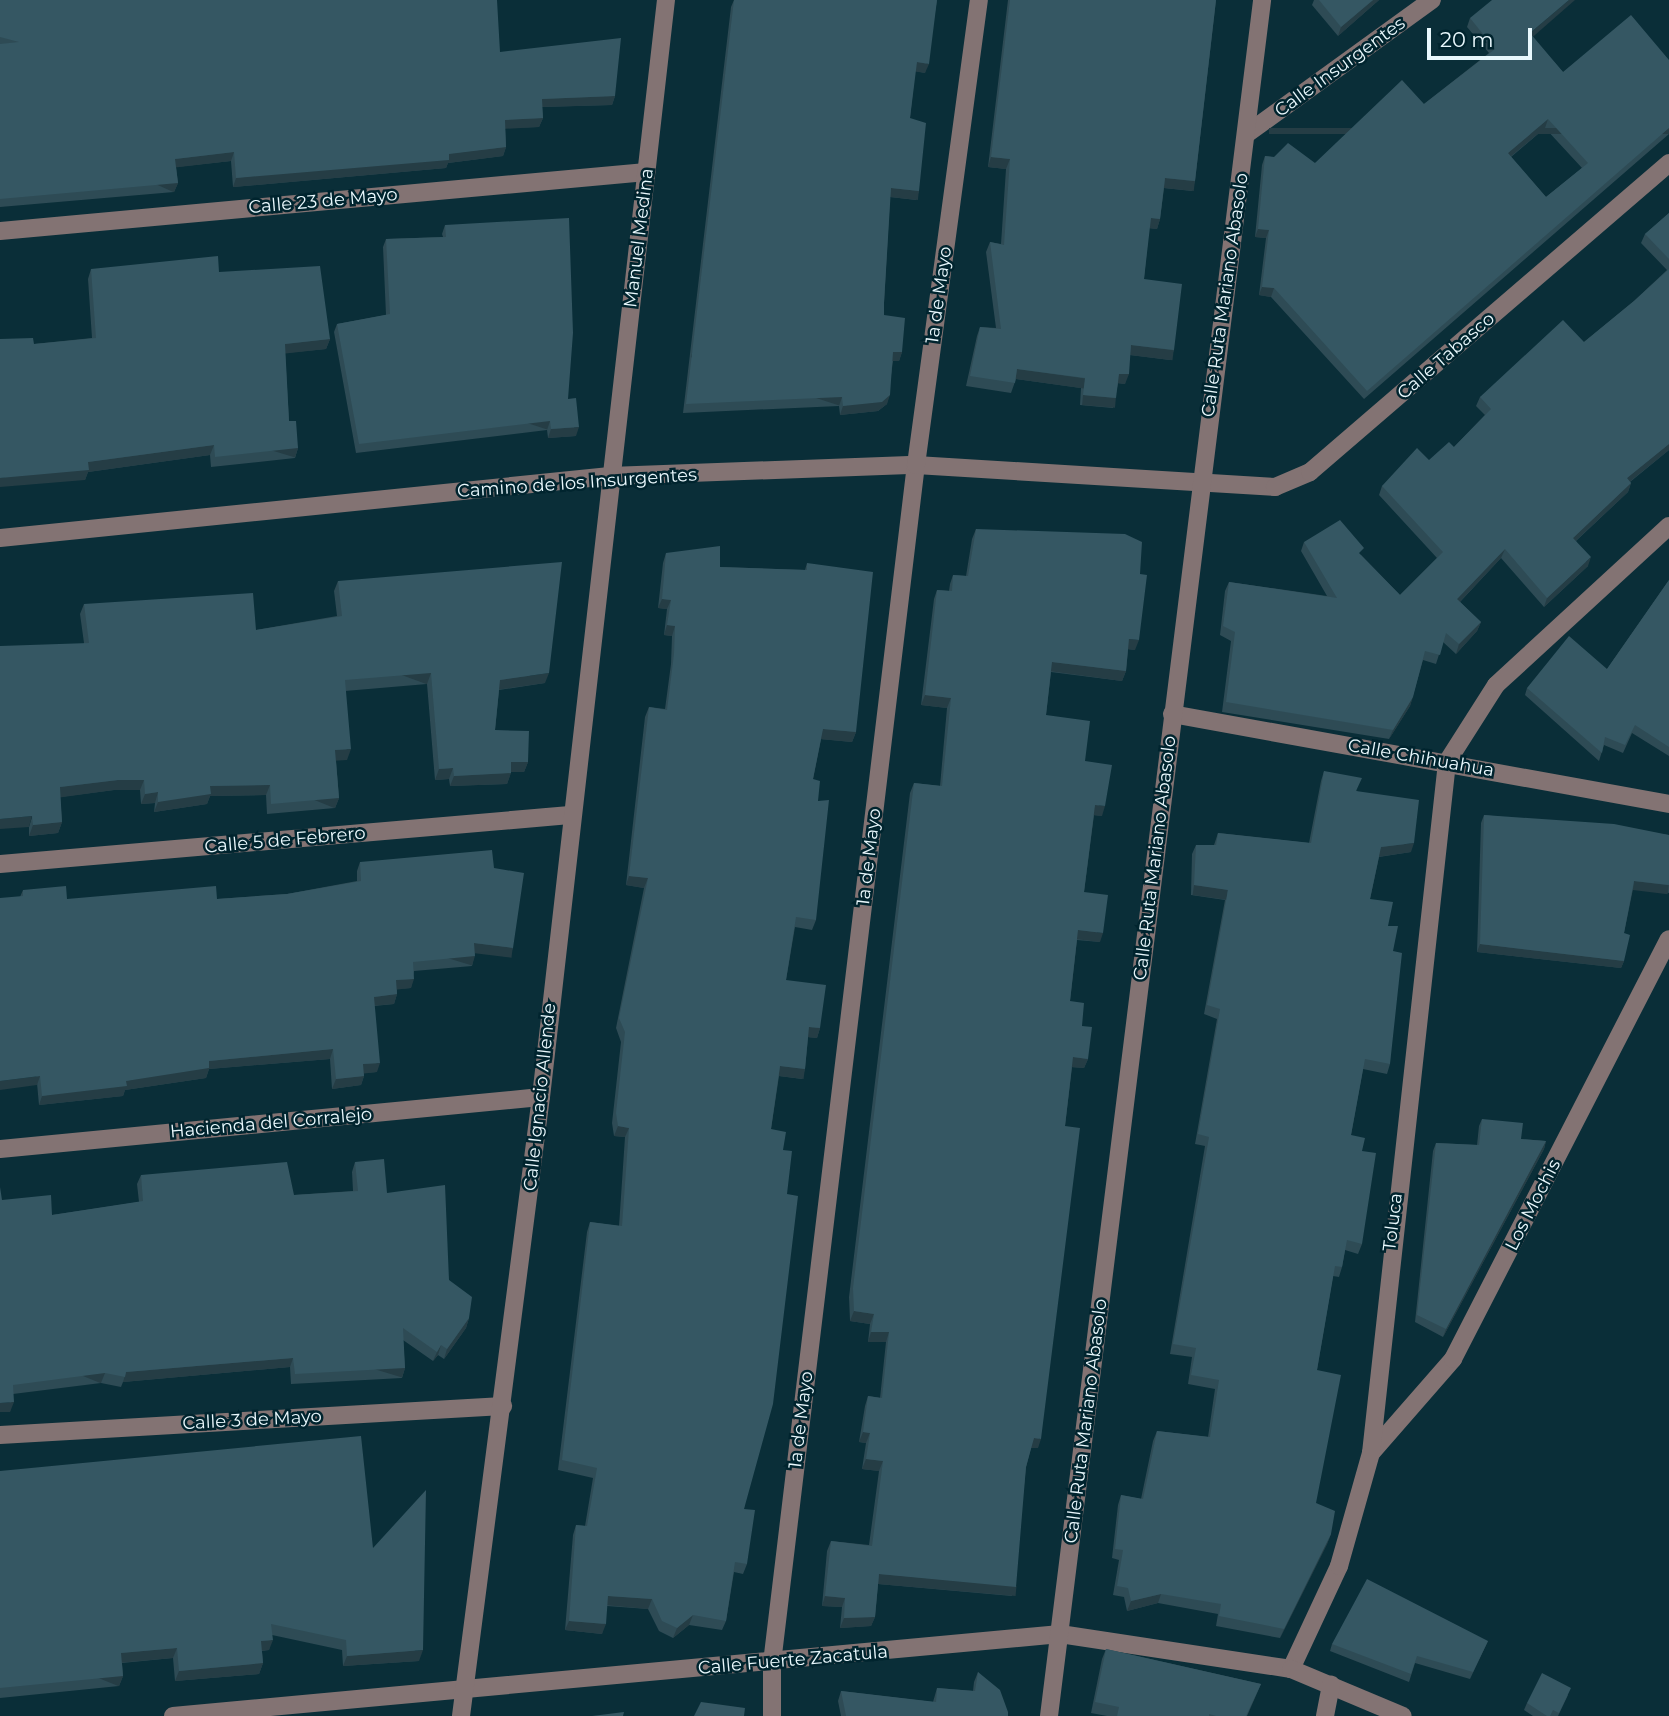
<!DOCTYPE html>
<html>
<head>
<meta charset="utf-8">
<style>
  body { margin:0 }
  #map { position:relative; width:1669px; height:1716px; overflow:hidden; background:#0a2e38; font-family:Montserrat,sans-serif }
  div>[style] { position:absolute }
  .minor>* { height:18px; margin:-9px; padding:0 9px; transform-origin:9px; border-radius:9px; background:#837373 }
  .wall>* { inset:0; background:#2e4b55 }
  .shaded-wall>* { inset:0; background:#253d45; transform-origin:0 0 }
  .building>* { inset:0; background:#355763 }
  span { translate:-50% -50%; white-space:nowrap; text-align:center; line-height:1.15; -webkit-text-stroke:5px #00242e; paint-order:stroke }
  .street-label { font-size:18px; color:#e9f8fd }
  .scale { position:absolute; left:1427px; top:28px; width:105px; height:32px; box-sizing:border-box; border:4px solid #e9f8fd; border-top:0; padding-left:9px; font-size:21px; line-height:24px; white-space:nowrap; color:#e9f8fd; -webkit-text-stroke:5px #00242e; paint-order:stroke }
</style>
</head>
<body>
<div id="map">
  <div class="minor">
    <div style="left:1248px;top:133px;width:227px;rotate:-35.9deg"></div>
    <div style="left:0;top:231px;width:649px;rotate:-5.22deg"></div>
    <div style="left:0;top:538px;width:613px;rotate:-5.8deg"></div>
    <div style="left:610px;top:476px;width:306px;rotate:-2.1deg"></div>
    <div style="left:916px;top:465px;width:360px;rotate:3.5deg"></div>
    <div style="left:1275px;top:487px;width:38px;rotate:-23deg"></div>
    <div style="left:1310px;top:472px;width:474px;rotate:-40.7deg"></div>
    <div style="left:1172px;top:714px;width:505px;rotate:10.26deg"></div>
    <div style="left:0;top:864px;width:572px;rotate:-4.91deg"></div>
    <div style="left:0;top:1149px;width:543px;rotate:-5.49deg"></div>
    <div style="left:0;top:1435px;width:504px;rotate:-3.3deg"></div>
    <div style="left:1371px;top:1453px;width:125px;rotate:-48.9deg"></div>
    <div style="left:1453px;top:1359px;width:472px;rotate:-62.8deg"></div>
    <div style="left:1291px;top:1669px;width:114px;rotate:-65deg"></div>
    <div style="left:1339px;top:1566px;width:117px;rotate:-74.2deg"></div>
    <div style="left:1371px;top:1453px;width:695px;rotate:-83.72deg"></div>
    <div style="left:1447px;top:762px;width:91px;rotate:-57.5deg"></div>
    <div style="left:1496px;top:685px;width:235px;rotate:-42.6deg"></div>
    <div style="left:173px;top:1716px;width:891px;rotate:-5.28deg"></div>
    <div style="left:1060px;top:1634px;width:234px;rotate:8.6deg"></div>
    <div style="left:1291px;top:1669px;width:121px;rotate:22.8deg"></div>
    <div style="left:461px;top:1716px;width:624px;rotate:-82.64deg"></div>
    <div style="left:541px;top:1097px;width:1104px;rotate:-83.5deg"></div>
    <div style="left:772px;top:1716px;width:53px;rotate:-90deg"></div>
    <div style="left:772px;top:1663px;width:1207px;rotate:-83.15deg"></div>
    <div style="left:916px;top:465px;width:469px;rotate:-82.3deg"></div>
    <div style="left:1049px;top:1716px;width:1729px;rotate:-82.92deg"></div>
    <div style="left:1325px;top:1716px;width:32px;rotate:-79deg"></div>
  </div>
  <div class="wall">
    <div style="clip-path:polygon(0 0,500px 52px,615px 96px,612px 105px,542px 107px,543px 118px,539px 127px,505px 128px,506px 147px,503px 156px,448px 163px,446px 168px,233px 187px,231px 161px,176px 167px,178px 183px,174px 192px,0 207px)"></div>
    <div style="clip-path:polygon(734px 0,937px 0,925px 73px,915px 71px,910px 118px,919px 191px,916px 200px,890px 197px,884px 303px,884px 315px,902px 352px,899px 361px,893px 361px,887px 404px,878px 411px,840px 415px,839px 406px,683px 413px,731px 7px)"></div>
    <div style="clip-path:polygon(1008px 0,1216px 0,1195px 181px,1192px 191px,1164px 188px,1160px 219px,1157px 229px,1149px 228px,1144px 279px,1174px 350px,1170px 360px,1130px 355px,1125px 384px,1118px 383px,1113px 408px,1080px 405px,1081px 388px,1016px 379px,1011px 393px,966px 386px,977px 336px,980px 327px,996px 328px,986px 252px,990px 242px,1001px 244px,1006px 169px,988px 167px)"></div>
    <div style="clip-path:polygon(1314px 0,1379px 0,1338px 36px,1312px 5px)"></div>
    <div style="clip-path:polygon(evenodd,1470px 18px,1532px 37px,1563px 72px,1669px 60px,1669px 134px,1364px 399px,1271px 297px,1259px 295px,1266px 238px,1255px 237px,1262px 165px,1265px 156px,1315px 163px,1424px 104px,1489px 53px,1467px 27px,1470px 18px,1545px 128px,1582px 168px,1546px 197px,1511px 157px,1545px 128px)"></div>
    <div style="clip-path:polygon(1669px 213px,1669px 450px,1630px 482px,1631px 483px,1628px 492px,1576px 541px,1588px 566px,1544px 607px,1501px 558px,1460px 602px,1481px 622px,1477px 631px,1456px 654px,1443px 642px,1436px 664px,1423px 660px,1410px 706px,1389px 739px,1222px 712px,1231px 641px,1220px 635px,1225px 591px,1229px 582px,1327px 596px,1301px 551px,1304px 542px,1361px 555px,1400px 595px,1437px 558px,1379px 495px,1382px 486px,1454px 447px,1485px 415px,1476px 406px,1480px 397px,1584px 342px,1634px 301px,1667px 270px,1641px 243px,1645px 234px)"></div>
    <div style="clip-path:polygon(445px 225px,568px 399px,576px 436px,548px 438px,547px 430px,356px 453px,334px 332px,337px 324px,386px 315px,383px 247px,386px 239px,443px 237px,442px 234px)"></div>
    <div style="clip-path:polygon(91px 269px,219px 272px,330px 339px,326px 349px,285px 353px,289px 421px,298px 448px,295px 458px,211px 467px,210px 455px,88px 472px,85px 480px,34px 344px,92px 338px,88px 279px)"></div>
    <div style="clip-path:polygon(976px 529px,1135px 650px,1128px 649px,1126px 671px,1122px 681px,1051px 672px,1046px 715px,1085px 761px,1102px 816px,1094px 815px,1084px 892px,1100px 942px,1077px 940px,1070px 1001px,1082px 1026px,1088px 1059px,1084px 1068px,1072px 1067px,1065px 1126px,1038px 1448px,1031px 1448px,1026px 1467px,1012px 1596px,878px 1584px,875px 1617px,871px 1626px,840px 1628px,842px 1607px,822px 1606px,827px 1551px,831px 1541px,869px 1545px,879px 1471px,862px 1469px,866px 1443px,859px 1442px,865px 1406px,868px 1396px,880px 1398px,886px 1342px,868px 1342px,870px 1324px,850px 1321px,849px 1297px,910px 793px,914px 783px,940px 786px,947px 708px,921px 705px,934px 599px,937px 590px,949px 591px,950px 584px,953px 575px,966px 576px,972px 539px)"></div>
    <div style="clip-path:polygon(666px 553px,720px 567px,805px 570px,807px 563px,856px 732px,852px 742px,821px 739px,813px 779px,818px 801px,816px 920px,812px 930px,795px 927px,786px 980px,820px 1028px,817px 1038px,808px 1037px,805px 1069px,802px 1079px,779px 1076px,771px 1129px,783px 1150px,744px 1509px,747px 1564px,743px 1574px,734px 1572px,726px 1621px,722px 1630px,689px 1625px,673px 1638px,659px 1631px,648px 1609px,607px 1606px,602px 1634px,565px 1630px,573px 1535px,576px 1525px,585px 1526px,593px 1478px,558px 1470px,587px 1232px,590px 1222px,619px 1226px,625px 1137px,614px 1136px,612px 1123px,621px 1042px,616px 1028px,644px 888px,626px 885px,645px 717px,649px 707px,665px 709px,671px 664px,672px 636px,664px 635px,667px 609px,658px 608px,663px 563px)"></div>
    <div style="clip-path:polygon(1669px 580px,1669px 756px,1632px 733px,1623px 753px,1604px 745px,1599px 761px,1525px 695px,1527px 688px,1607px 669px)"></div>
    <div style="clip-path:polygon(338px 581px,545px 683px,499px 690px,495px 730px,528px 762px,524px 772px,511px 772px,507px 784px,450px 786px,449px 779px,435px 780px,427px 684px,345px 691px,347px 760px,336px 760px,339px 798px,335px 808px,267px 814px,266px 795px,210px 796px,207px 804px,154px 812px,155px 803px,141px 804px,140px 790px,114px 790px,60px 797px,62px 822px,58px 833px,29px 836px,29px 827px,84px 643px,80px 614px,84px 604px,256px 630px,337px 616px,334px 591px)"></div>
    <div style="clip-path:polygon(1324px 771px,1357px 791px,1411px 852px,1379px 857px,1370px 899px,1388px 926px,1393px 951px,1390px 1064px,1387px 1074px,1363px 1069px,1351px 1135px,1362px 1151px,1362px 1244px,1358px 1254px,1345px 1250px,1342px 1267px,1339px 1277px,1333px 1276px,1317px 1370px,1316px 1503px,1331px 1534px,1327px 1544px,1280px 1638px,1216px 1626px,1218px 1614px,1158px 1603px,1127px 1611px,1124px 1597px,1113px 1595px,1119px 1560px,1112px 1558px,1118px 1505px,1121px 1495px,1141px 1499px,1153px 1441px,1157px 1431px,1208px 1437px,1215px 1389px,1188px 1384px,1192px 1357px,1170px 1354px,1205px 1146px,1195px 1144px,1217px 1019px,1204px 1014px,1225px 900px,1191px 895px,1192px 854px,1196px 845px,1214px 845px,1218px 833px,1309px 843px,1321px 781px)"></div>
    <div style="clip-path:polygon(1484px 815px,1669px 835px,1669px 893px,1633px 889px,1624px 933px,1624px 961px,1621px 968px,1477px 952px,1481px 823px)"></div>
    <div style="clip-path:polygon(360px 862px,494px 868px,513px 948px,509px 957px,475px 952px,472px 966px,414px 971px,411px 988px,397px 989px,397px 994px,394px 1004px,374px 1006px,377px 1072px,364px 1073px,364px 1076px,361px 1085px,332px 1089px,330px 1059px,209px 1069px,206px 1078px,125px 1090px,123px 1096px,39px 1105px,20px 897px,23px 890px,67px 899px,217px 899px,287px 894px,357px 881px,357px 871px)"></div>
    <div style="clip-path:polygon(1482px 1119px,1521px 1139px,1546px 1141px,1544px 1149px,1443px 1337px,1415px 1322px,1433px 1151px,1436px 1143px,1477px 1145px,1479px 1126px)"></div>
    <div style="clip-path:polygon(355px 1162px,387px 1193px,449px 1280px,469px 1318px,466px 1328px,444px 1359px,438px 1355px,433px 1361px,403px 1340px,405px 1368px,402px 1378px,291px 1384px,290px 1367px,123px 1382px,121px 1387px,101px 1383px,13px 1394px,10px 1412px,2px 1200px,52px 1215px,139px 1202px,137px 1184px,141px 1175px,294px 1195px,353px 1191px,352px 1172px)"></div>
    <div style="clip-path:polygon(0 1471px,373px 1548px,419px 1661px,343px 1666px,342px 1650px,272px 1635px,269px 1650px,262px 1651px,263px 1663px,259px 1674px,175px 1681px,173px 1658px,122px 1663px,123px 1676px,119px 1686px,0 1698px)"></div>
    <div style="clip-path:polygon(1488px 1641px,1470px 1679px,1415px 1663px,1409px 1682px,1330px 1651px,1332px 1644px)"></div>
    <div style="clip-path:polygon(1106px 1649px,1261px 1684px,1247px 1716px,1107px 1716px,1091px 1713px,1102px 1659px)"></div>
    <div style="clip-path:polygon(978px 1672px,1008px 1716px,841px 1716px,838px 1701px,841px 1691px,933px 1702px,937px 1688px,973px 1691px,974px 1682px)"></div>
    <div style="clip-path:polygon(1568px 1695px,1558px 1716px,1533px 1716px,1524px 1710px,1527px 1703px)"></div>
  </div>
  <div class="shaded-wall">
    <div style="clip-path:polygon(1373px 0,1379px 0,1338px 36px,1341px 27px)"></div>
    <div style="clip-path:polygon(1569px 0,1575px 0,1527px 42px,1530px 33px)"></div>
    <div style="clip-path:polygon(917px 62px,929px 64px,925px 73px,913px 71px)"></div>
    <div style="clip-path:polygon(615px 96px,612px 105px,539px 107px,542px 99px)"></div>
    <div style="clip-path:polygon(543px 118px,539px 127px,502px 129px,505px 120px)"></div>
    <div style="clip-path:polygon(1548px 119px,1545px 128px,1504px 162px,1508px 153px)"></div>
    <div style="left:1669px;top:128px;width:6px;height:400px;rotate:90deg"></div>
    <div style="clip-path:polygon(506px 147px,503px 156px,448px 163px,446px 168px,233px 187px,236px 178px)"></div>
    <div style="clip-path:polygon(234px 152px,231px 161px,171px 168px,175px 159px)"></div>
    <div style="clip-path:polygon(991px 157px,1010px 159px,1006px 169px,988px 167px)"></div>
    <div style="left:1165px;top:178px;width:30px;height:10px;rotate:6deg"></div>
    <div style="left:178px;top:183px;width:10px;height:179px;rotate:114deg"></div>
    <div style="left:891px;top:188px;width:28px;height:9px;rotate:6deg"></div>
    <div style="clip-path:polygon(1151px 218px,1160px 219px,1157px 229px,1147px 228px)"></div>
    <div style="clip-path:polygon(1258px 229px,1269px 230px,1266px 238px,1255px 237px)"></div>
    <div style="clip-path:polygon(1262px 287px,1274px 288px,1271px 297px,1259px 295px)"></div>
    <div style="clip-path:polygon(330px 339px,326px 349px,281px 354px,285px 344px)"></div>
    <div style="left:1131px;top:345px;width:43px;height:10px;rotate:7deg"></div>
    <div style="clip-path:polygon(893px 352px,902px 352px,899px 361px,890px 361px)"></div>
    <div style="left:1017px;top:369px;width:69px;height:10px;rotate:8deg"></div>
    <div style="clip-path:polygon(1119px 374px,1129px 374px,1125px 384px,1115px 383px)"></div>
    <div style="clip-path:polygon(890px 395px,887px 404px,878px 411px,840px 415px,843px 406px)"></div>
    <div style="left:1083px;top:395px;width:33px;height:10px;rotate:5deg"></div>
    <div style="left:842px;top:397px;width:9px;height:156px;rotate:108deg"></div>
    <div style="left:550px;top:421px;width:9px;height:192px;rotate:108deg"></div>
    <div style="clip-path:polygon(579px 427px,576px 436px,548px 438px,551px 429px)"></div>
    <div style="clip-path:polygon(1669px 444px,1669px 450px,1623px 487px,1627px 478px)"></div>
    <div style="clip-path:polygon(214px 445px,210px 455px,88px 472px,85px 480px,0 487px,0 478px,88px 462px)"></div>
    <div style="left:298px;top:448px;width:10px;height:83px;rotate:107deg"></div>
    <div style="clip-path:polygon(1631px 483px,1628px 492px,1569px 547px,1573px 538px)"></div>
    <div style="clip-path:polygon(1505px 549px,1501px 558px,1454px 608px,1457px 599px)"></div>
    <div style="clip-path:polygon(1591px 557px,1588px 566px,1544px 607px,1547px 598px)"></div>
    <div style="clip-path:polygon(662px 599px,671px 600px,667px 609px,658px 608px)"></div>
    <div style="clip-path:polygon(1481px 622px,1477px 631px,1456px 654px,1459px 644px)"></div>
    <div style="clip-path:polygon(667px 625px,675px 626px,672px 636px,664px 635px)"></div>
    <div style="clip-path:polygon(1129px 639px,1139px 640px,1135px 650px,1125px 649px)"></div>
    <div style="clip-path:polygon(1052px 662px,1126px 671px,1122px 681px,1049px 671px)"></div>
    <div style="left:431px;top:673px;width:12px;height:86px;rotate:110deg"></div>
    <div style="clip-path:polygon(549px 673px,545px 683px,496px 690px,500px 680px)"></div>
    <div style="clip-path:polygon(925px 695px,951px 698px,947px 708px,921px 705px)"></div>
    <div style="clip-path:polygon(1413px 697px,1410px 706px,1389px 739px,1393px 730px)"></div>
    <div style="clip-path:polygon(823px 729px,856px 732px,852px 742px,819px 739px)"></div>
    <div style="clip-path:polygon(351px 749px,347px 760px,331px 761px,335px 750px)"></div>
    <div style="clip-path:polygon(511px 762px,528px 762px,524px 772px,507px 772px)"></div>
    <div style="clip-path:polygon(453px 768px,449px 779px,435px 780px,439px 769px)"></div>
    <div style="clip-path:polygon(511px 773px,507px 784px,450px 786px,454px 776px)"></div>
    <div style="clip-path:polygon(118px 780px,144px 780px,140px 790px,114px 790px,56px 798px,60px 787px)"></div>
    <div style="clip-path:polygon(270px 785px,266px 795px,210px 796px,207px 804px,154px 812px,158px 802px,210px 786px)"></div>
    <div style="clip-path:polygon(158px 792px,155px 803px,141px 804px,145px 794px)"></div>
    <div style="left:339px;top:798px;width:11px;height:68px;rotate:112deg"></div>
    <div style="clip-path:polygon(1095px 805px,1105px 806px,1102px 816px,1092px 815px)"></div>
    <div style="clip-path:polygon(32px 816px,29px 827px,0 829px,0 819px)"></div>
    <div style="clip-path:polygon(62px 822px,58px 833px,29px 836px,33px 825px)"></div>
    <div style="clip-path:polygon(1414px 843px,1411px 852px,1377px 857px,1381px 847px)"></div>
    <div style="clip-path:polygon(629px 876px,648px 878px,644px 888px,626px 885px)"></div>
    <div style="left:1634px;top:881px;width:35px;height:9px;rotate:7deg"></div>
    <div style="left:1194px;top:885px;width:34px;height:10px;rotate:8deg"></div>
    <div style="clip-path:polygon(1078px 930px,1103px 933px,1100px 942px,1075px 939px)"></div>
    <div style="left:474px;top:943px;width:39px;height:10px;rotate:7deg"></div>
    <div style="clip-path:polygon(1480px 944px,1624px 961px,1621px 968px,1477px 952px)"></div>
    <div style="left:475px;top:956px;width:10px;height:62px;rotate:107deg"></div>
    <div style="clip-path:polygon(414px 979px,411px 988px,393px 990px,396px 980px)"></div>
    <div style="clip-path:polygon(397px 994px,394px 1004px,370px 1006px,374px 997px)"></div>
    <div style="clip-path:polygon(809px 1027px,820px 1028px,817px 1038px,806px 1037px)"></div>
    <div style="clip-path:polygon(333px 1049px,330px 1059px,209px 1069px,206px 1078px,125px 1090px,123px 1096px,39px 1105px,42px 1096px,126px 1081px,209px 1061px)"></div>
    <div style="clip-path:polygon(1073px 1057px,1088px 1059px,1084px 1068px,1069px 1067px)"></div>
    <div style="clip-path:polygon(380px 1063px,377px 1072px,360px 1074px,363px 1064px)"></div>
    <div style="left:780px;top:1066px;width:25px;height:10px;rotate:7deg"></div>
    <div style="clip-path:polygon(40px 1076px,37px 1085px,0 1090px,0 1081px)"></div>
    <div style="clip-path:polygon(364px 1076px,361px 1085px,332px 1089px,336px 1079px)"></div>
    <div style="clip-path:polygon(618px 1126px,629px 1128px,625px 1137px,614px 1136px)"></div>
    <div style="clip-path:polygon(1546px 1141px,1544px 1149px,1443px 1337px,1446px 1329px)"></div>
    <div style="clip-path:polygon(854px 1311px,874px 1314px,870px 1324px,850px 1321px)"></div>
    <div style="clip-path:polygon(469px 1318px,466px 1328px,444px 1359px,447px 1349px)"></div>
    <div style="clip-path:polygon(871px 1332px,889px 1332px,886px 1342px,868px 1342px)"></div>
    <div style="clip-path:polygon(441px 1345px,438px 1355px,433px 1361px,437px 1352px)"></div>
    <div style="clip-path:polygon(293px 1358px,290px 1367px,123px 1382px,126px 1372px)"></div>
    <div style="left:405px;top:1368px;width:10px;height:110px;rotate:107deg"></div>
    <div style="left:105px;top:1373px;width:11px;height:93px;rotate:112deg"></div>
    <div style="clip-path:polygon(14px 1402px,10px 1412px,0 1412px,0 1403px)"></div>
    <div style="clip-path:polygon(863px 1432px,870px 1433px,866px 1443px,859px 1442px)"></div>
    <div style="clip-path:polygon(1034px 1438px,1041px 1439px,1038px 1448px,1030px 1448px)"></div>
    <div style="clip-path:polygon(866px 1459px,883px 1461px,879px 1471px,862px 1469px)"></div>
    <div style="clip-path:polygon(1331px 1534px,1327px 1544px,1280px 1638px,1284px 1629px)"></div>
    <div style="left:879px;top:1574px;width:138px;height:10px;rotate:5deg"></div>
    <div style="clip-path:polygon(1161px 1594px,1158px 1603px,1127px 1611px,1131px 1601px)"></div>
    <div style="clip-path:polygon(608px 1596px,652px 1599px,648px 1609px,605px 1605px)"></div>
    <div style="clip-path:polygon(825px 1596px,845px 1598px,842px 1607px,822px 1606px)"></div>
    <div style="clip-path:polygon(693px 1615px,689px 1625px,673px 1638px,677px 1628px)"></div>
    <div style="clip-path:polygon(875px 1617px,871px 1626px,840px 1628px,844px 1618px)"></div>
    <div style="clip-path:polygon(569px 1621px,606px 1624px,602px 1634px,565px 1630px)"></div>
    <div style="clip-path:polygon(273px 1640px,269px 1650px,257px 1651px,261px 1641px)"></div>
    <div style="clip-path:polygon(177px 1648px,173px 1658px,117px 1663px,121px 1653px)"></div>
    <div style="clip-path:polygon(423px 1650px,419px 1661px,343px 1666px,347px 1656px)"></div>
    <div style="clip-path:polygon(263px 1663px,259px 1674px,175px 1681px,179px 1671px)"></div>
    <div style="left:123px;top:1676px;width:11px;height:124px;rotate:112deg"></div>
  </div>
  <div class="building">
    <div style="clip-path:polygon(0 0,497px 0,500px 52px,621px 38px,615px 96px,542px 99px,543px 118px,505px 120px,506px 147px,449px 154px,449px 160px,236px 178px,234px 152px,175px 159px,178px 183px,0 199px,0 44px,19px 42px,0 37px)"></div>
    <div style="clip-path:polygon(734px 0,937px 0,929px 64px,917px 62px,910px 118px,926px 123px,919px 191px,891px 188px,884px 303px,884px 315px,905px 318px,902px 352px,893px 352px,890px 395px,882px 402px,843px 406px,842px 397px,686px 404px)"></div>
    <div style="clip-path:polygon(1010px 0,1216px 0,1195px 181px,1165px 178px,1160px 219px,1151px 218px,1144px 279px,1182px 284px,1174px 350px,1131px 345px,1129px 374px,1119px 374px,1116px 398px,1083px 395px,1085px 378px,1017px 369px,1015px 383px,970px 376px,980px 327px,1001px 329px,990px 242px,1004px 245px,1010px 159px,991px 157px)"></div>
    <div style="clip-path:polygon(1319px 0,1373px 0,1341px 27px)"></div>
    <div style="clip-path:polygon(evenodd,1492px 0,1569px 0,1530px 33px,1563px 72px,1631px 15px,1669px 60px,1669px 128px,1367px 391px,1274px 288px,1262px 287px,1269px 230px,1258px 229px,1265px 156px,1274px 157px,1288px 143px,1315px 163px,1402px 80px,1424px 104px,1495px 49px,1470px 18px,1492px 0,1548px 119px,1588px 163px,1546px 197px,1508px 153px,1548px 119px)"></div>
    <div style="clip-path:polygon(1669px 213px,1669px 259px,1645px 234px)"></div>
    <div style="clip-path:polygon(569px 218px,573px 333px,568px 399px,576px 398px,579px 427px,551px 429px,550px 421px,359px 444px,337px 324px,390px 314px,386px 239px,446px 237px,445px 225px)"></div>
    <div style="clip-path:polygon(218px 256px,219px 272px,320px 266px,330px 339px,285px 344px,289px 421px,296px 421px,298px 448px,215px 457px,214px 445px,88px 462px,89px 470px,0 478px,0 339px,33px 338px,34px 344px,96px 338px,91px 269px)"></div>
    <div style="clip-path:polygon(1669px 269px,1669px 444px,1627px 478px,1631px 483px,1573px 538px,1591px 557px,1547px 598px,1505px 549px,1457px 599px,1481px 622px,1459px 644px,1446px 633px,1440px 655px,1425px 651px,1413px 697px,1393px 730px,1226px 702px,1235px 632px,1223px 626px,1229px 582px,1337px 598px,1304px 542px,1340px 520px,1364px 548px,1359px 553px,1400px 595px,1443px 552px,1382px 486px,1417px 448px,1429px 460px,1449px 442px,1454px 447px,1491px 409px,1480px 397px,1563px 320px,1584px 342px,1634px 301px)"></div>
    <div style="clip-path:polygon(976px 529px,1125px 534px,1142px 542px,1140px 574px,1147px 575px,1139px 640px,1129px 639px,1126px 671px,1052px 662px,1046px 715px,1090px 721px,1085px 761px,1112px 765px,1105px 806px,1095px 805px,1084px 892px,1108px 895px,1103px 933px,1078px 930px,1070px 1001px,1084px 1003px,1082px 1026px,1092px 1027px,1088px 1059px,1073px 1057px,1065px 1126px,1080px 1128px,1041px 1439px,1034px 1438px,1026px 1467px,1016px 1587px,879px 1574px,875px 1617px,844px 1618px,845px 1598px,825px 1596px,831px 1541px,872px 1546px,883px 1461px,866px 1459px,870px 1433px,863px 1432px,868px 1396px,882px 1398px,889px 1332px,871px 1332px,874px 1314px,854px 1311px,853px 1288px,914px 783px,942px 786px,951px 698px,925px 695px,937px 590px,952px 591px,953px 575px,968px 576px)"></div>
    <div style="clip-path:polygon(720px 546px,720px 567px,807px 570px,807px 563px,873px 572px,856px 732px,823px 729px,813px 779px,820px 781px,818px 801px,829px 800px,816px 920px,796px 917px,786px 980px,826px 985px,820px 1028px,809px 1027px,805px 1069px,780px 1066px,771px 1129px,786px 1132px,783px 1150px,792px 1151px,787px 1194px,798px 1196px,773px 1404px,744px 1509px,755px 1510px,747px 1564px,735px 1562px,726px 1621px,693px 1615px,677px 1628px,662px 1621px,652px 1599px,608px 1596px,606px 1624px,569px 1621px,576px 1525px,587px 1526px,597px 1468px,562px 1460px,590px 1222px,622px 1226px,629px 1128px,618px 1126px,616px 1113px,625px 1032px,619px 1018px,648px 878px,629px 876px,649px 707px,667px 710px,674px 654px,675px 626px,667px 625px,671px 600px,662px 599px,666px 553px)"></div>
    <div style="clip-path:polygon(562px 562px,549px 673px,500px 680px,495px 730px,529px 731px,528px 762px,511px 762px,511px 773px,454px 776px,453px 768px,439px 769px,431px 673px,345px 680px,351px 749px,335px 750px,339px 798px,271px 804px,270px 785px,210px 786px,211px 794px,158px 802px,158px 792px,145px 794px,144px 780px,118px 780px,60px 787px,62px 822px,33px 825px,32px 816px,0 819px,0 646px,89px 643px,84px 604px,253px 593px,256px 630px,342px 616px,338px 581px)"></div>
    <div style="clip-path:polygon(1669px 580px,1669px 747px,1635px 725px,1625px 745px,1605px 737px,1602px 753px,1527px 688px,1569px 636px,1607px 669px)"></div>
    <div style="clip-path:polygon(1324px 771px,1362px 778px,1356px 791px,1419px 800px,1414px 843px,1381px 847px,1370px 899px,1393px 902px,1388px 926px,1398px 926px,1393px 951px,1402px 953px,1390px 1064px,1365px 1059px,1351px 1135px,1365px 1138px,1362px 1151px,1376px 1153px,1362px 1244px,1347px 1240px,1342px 1267px,1335px 1266px,1317px 1370px,1341px 1375px,1316px 1503px,1335px 1511px,1331px 1534px,1284px 1629px,1219px 1616px,1221px 1604px,1161px 1594px,1131px 1601px,1128px 1588px,1117px 1586px,1123px 1550px,1115px 1549px,1121px 1495px,1143px 1499px,1157px 1431px,1210px 1437px,1219px 1380px,1191px 1375px,1196px 1348px,1173px 1344px,1209px 1137px,1198px 1134px,1220px 1009px,1207px 1005px,1228px 890px,1194px 885px,1196px 845px,1216px 845px,1218px 833px,1311px 843px)"></div>
    <div style="clip-path:polygon(1484px 815px,1614px 824px,1669px 835px,1669px 885px,1634px 881px,1624px 933px,1630px 935px,1624px 961px,1480px 944px)"></div>
    <div style="clip-path:polygon(492px 850px,494px 868px,524px 873px,513px 948px,474px 943px,475px 956px,413px 962px,414px 979px,396px 980px,397px 994px,374px 997px,380px 1063px,363px 1064px,364px 1076px,336px 1079px,333px 1049px,209px 1061px,209px 1068px,126px 1081px,127px 1086px,42px 1096px,40px 1076px,0 1081px,0 898px,23px 896px,23px 890px,66px 886px,67px 899px,216px 886px,217px 899px,287px 894px,361px 881px,360px 862px)"></div>
    <div style="clip-path:polygon(1482px 1119px,1523px 1123px,1521px 1139px,1546px 1141px,1446px 1329px,1417px 1315px,1436px 1143px,1479px 1145px)"></div>
    <div style="clip-path:polygon(384px 1159px,387px 1193px,445px 1185px,449px 1280px,472px 1297px,469px 1318px,447px 1349px,441px 1345px,437px 1352px,403px 1328px,405px 1368px,295px 1374px,293px 1358px,126px 1372px,125px 1377px,105px 1373px,13px 1385px,14px 1402px,0 1403px,0 1187px,2px 1200px,51px 1195px,52px 1215px,143px 1201px,141px 1175px,287px 1162px,294px 1195px,358px 1191px,355px 1162px)"></div>
    <div style="clip-path:polygon(361px 1436px,373px 1548px,426px 1490px,423px 1650px,347px 1656px,346px 1640px,271px 1624px,273px 1640px,261px 1641px,263px 1663px,179px 1671px,177px 1648px,121px 1653px,123px 1676px,0 1688px,0 1471px)"></div>
    <div style="clip-path:polygon(1367px 1579px,1488px 1641px,1473px 1672px,1417px 1656px,1411px 1674px,1332px 1644px)"></div>
    <div style="clip-path:polygon(1106px 1649px,1261px 1684px,1246px 1716px,1216px 1716px,1209px 1714px,1209px 1716px,1117px 1716px,1119px 1707px,1095px 1702px)"></div>
    <div style="clip-path:polygon(978px 1672px,1000px 1690px,1008px 1712px,1008px 1716px,846px 1716px,841px 1691px,936px 1702px,937px 1688px,975px 1691px)"></div>
    <div style="clip-path:polygon(1542px 1673px,1571px 1688px,1559px 1713px,1553px 1710px,1550px 1716px,1547px 1716px,1527px 1703px)"></div>
    <div style="clip-path:polygon(701px 1702px,745px 1708px,744px 1716px,694px 1716px)"></div>
    <div style="clip-path:polygon(624px 1712px,623px 1716px,592px 1716px)"></div>
  </div>
  <div class="street-label">
    <span style="left:1340px;top:67px;rotate:-36deg">Calle Insurgentes</span>
    <span style="left:323px;top:201px;rotate:-5deg">Calle 23 de Mayo</span>
    <span style="left:639px;top:238px;rotate:-83deg">Manuel Medina</span>
    <span style="left:939px;top:295px;rotate:-82deg">1a de Mayo</span>
    <span style="left:1225px;top:295px;rotate:-82deg">Calle Ruta Mariano Abasolo</span>
    <span style="left:1446px;top:356px;rotate:-41deg">Calle Tabasco</span>
    <span style="left:577px;top:483px;rotate:-4deg">Camino de los Insurgentes</span>
    <span style="left:1421px;top:758px;rotate:10deg">Calle Chihuahua</span>
    <span style="left:285px;top:840px;rotate:-5deg">Calle 5 de Febrero</span>
    <span style="left:869px;top:857px;rotate:-83deg">1a de Mayo</span>
    <span style="left:1155px;top:858px;rotate:-83deg">Calle Ruta Mariano Abasolo</span>
    <span style="left:540px;top:1097px;rotate:-84deg">Calle Ignacio Allende</span>
    <span style="left:271px;top:1123px;rotate:-5deg">Hacienda del Corralejo</span>
    <span style="left:1533px;top:1205px;rotate:-63deg">Los Mochis</span>
    <span style="left:1393px;top:1222px;rotate:-83deg">Toluca</span>
    <span style="left:252px;top:1420px;rotate:-3deg">Calle 3 de Mayo</span>
    <span style="left:801px;top:1420px;rotate:-83deg">1a de Mayo</span>
    <span style="left:1086px;top:1421px;rotate:-83deg">Calle Ruta Mariano Abasolo</span>
    <span style="left:793px;top:1660px;rotate:-5deg">Calle Fuerte Zacatula</span>
  </div>
  <div class="scale">20 m</div>
</div>
</body>
</html>
